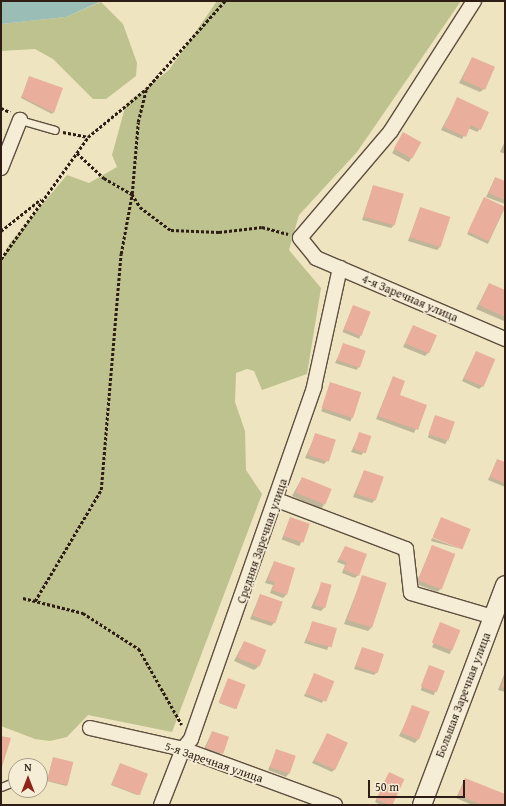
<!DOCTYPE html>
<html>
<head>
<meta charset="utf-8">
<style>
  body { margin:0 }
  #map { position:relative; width:506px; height:806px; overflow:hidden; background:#efe4c0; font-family:"Gentium Book Plus",serif }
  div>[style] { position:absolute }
  .green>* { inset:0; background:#bec28f }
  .water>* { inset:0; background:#9abeb5 }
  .shadow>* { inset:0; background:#0003; transform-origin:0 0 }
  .building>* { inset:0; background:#eaaf9c; transform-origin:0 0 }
  .path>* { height:2.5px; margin-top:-1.25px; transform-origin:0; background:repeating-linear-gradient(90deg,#2e1d14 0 3px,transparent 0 5px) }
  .roads { filter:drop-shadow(1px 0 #5e4f3f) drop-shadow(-1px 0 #5e4f3f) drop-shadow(0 1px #5e4f3f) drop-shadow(0 -1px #5e4f3f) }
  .service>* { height:7px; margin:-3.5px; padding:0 3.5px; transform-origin:3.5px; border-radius:3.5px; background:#f5edd6 }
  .minor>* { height:14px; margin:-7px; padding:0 7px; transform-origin:7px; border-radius:7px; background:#f5edd6 }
  .tertiary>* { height:18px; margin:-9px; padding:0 9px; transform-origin:9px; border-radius:9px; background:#f5edd6 }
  span { translate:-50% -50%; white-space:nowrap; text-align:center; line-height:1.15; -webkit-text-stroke:3.5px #f5edd6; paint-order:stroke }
  .street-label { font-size:12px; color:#2e1d14 }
  .frame { position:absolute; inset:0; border:2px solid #2e1d14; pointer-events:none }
  .north { position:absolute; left:8px; top:758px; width:40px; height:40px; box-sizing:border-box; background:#f5edd6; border:1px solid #a59a88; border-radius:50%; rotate:0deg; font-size:11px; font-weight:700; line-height:16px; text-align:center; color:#2e1d14 }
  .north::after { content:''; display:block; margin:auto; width:14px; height:18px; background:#8f2418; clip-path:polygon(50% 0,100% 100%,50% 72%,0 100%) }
  .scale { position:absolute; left:368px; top:780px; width:97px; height:18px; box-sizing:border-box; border:2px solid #2e1d14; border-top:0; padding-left:5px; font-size:12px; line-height:14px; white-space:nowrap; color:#2e1d14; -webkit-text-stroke:3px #f5edd6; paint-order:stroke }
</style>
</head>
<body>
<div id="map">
  <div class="green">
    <div style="clip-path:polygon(217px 1px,461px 1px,357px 152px,299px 215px,289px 250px,321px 288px,307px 374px,262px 390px,254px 371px,247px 369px,236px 373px,235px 402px,245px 431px,246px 470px,262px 494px,172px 732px,88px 715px,67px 737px,50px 741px,35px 739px,1px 726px,1px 263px,9px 244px,67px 175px,89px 183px,117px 167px,112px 155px,126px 104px,169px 70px)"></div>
    <div style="clip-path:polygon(101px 2px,123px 24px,137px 63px,136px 76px,106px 99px,93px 99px,53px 59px,35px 49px,1px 51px,1px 24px,66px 17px)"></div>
  </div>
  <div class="water">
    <div style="clip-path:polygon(1px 1px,102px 1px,66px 17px,1px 24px)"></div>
  </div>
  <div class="shadow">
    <div style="clip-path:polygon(472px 58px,484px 89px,480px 92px,459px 83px)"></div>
    <div style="clip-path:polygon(29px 77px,53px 113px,52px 114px,21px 98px)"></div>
    <div style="clip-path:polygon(458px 98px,480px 129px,477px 132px,468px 128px,462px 139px,441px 130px)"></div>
    <div style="left:403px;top:133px;width:19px;height:23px;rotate:28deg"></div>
    <div style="clip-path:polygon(505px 141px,505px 154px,500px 152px)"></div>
    <div style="clip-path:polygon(495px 178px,505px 182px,505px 204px,486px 197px)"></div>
    <div style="clip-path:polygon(373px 186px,394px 225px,391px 228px,362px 220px)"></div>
    <div style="left:484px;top:198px;width:23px;height:40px;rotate:25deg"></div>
    <div style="clip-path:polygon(420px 209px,440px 247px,437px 250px,408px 241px)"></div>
    <div style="clip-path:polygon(489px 284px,505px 291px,504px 321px,476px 309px)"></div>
    <div style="left:353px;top:306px;width:18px;height:28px;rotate:22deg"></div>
    <div style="clip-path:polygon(413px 326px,428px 353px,425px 356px,403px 347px)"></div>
    <div style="clip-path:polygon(344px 344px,365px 351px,357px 370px,335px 363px)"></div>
    <div style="clip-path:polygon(476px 352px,483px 386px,479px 389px,462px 381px)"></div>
    <div style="clip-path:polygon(393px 377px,399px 396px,426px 406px,414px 433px,376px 419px)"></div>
    <div style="left:331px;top:383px;width:31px;height:30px;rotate:19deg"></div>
    <div style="left:436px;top:416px;width:19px;height:23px;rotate:21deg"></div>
    <div style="clip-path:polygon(360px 433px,364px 452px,361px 455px,351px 452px)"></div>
    <div style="clip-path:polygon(316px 434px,327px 461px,324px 464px,305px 458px)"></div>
    <div style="clip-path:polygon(497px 460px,505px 463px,505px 487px,488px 480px)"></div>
    <div style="clip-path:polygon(364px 471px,375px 500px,372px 503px,353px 497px)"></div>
    <div style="clip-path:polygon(302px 478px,324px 505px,321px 509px,292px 496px)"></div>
    <div style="left:290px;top:518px;width:19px;height:23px;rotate:21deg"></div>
    <div style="clip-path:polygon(441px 519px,462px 547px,433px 536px)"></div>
    <div style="clip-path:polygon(432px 538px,461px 549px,431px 541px)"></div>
    <div style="clip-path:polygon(432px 546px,441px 589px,437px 592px,416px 584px)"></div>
    <div style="clip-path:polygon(345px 547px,358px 575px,355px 578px,342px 573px,345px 565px,337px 562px)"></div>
    <div style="clip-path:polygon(274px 562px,286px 595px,283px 598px,270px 593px,273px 585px,265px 583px)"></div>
    <div style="clip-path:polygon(363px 576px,371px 628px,368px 631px,344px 624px)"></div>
    <div style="clip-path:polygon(322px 583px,324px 608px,321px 611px,311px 608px)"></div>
    <div style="clip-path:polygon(260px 595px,274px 623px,271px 626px,250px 619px)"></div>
    <div style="clip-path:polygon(313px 622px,336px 629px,327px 650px,304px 643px)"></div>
    <div style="left:441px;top:624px;width:19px;height:25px;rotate:21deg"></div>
    <div style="clip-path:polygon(244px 642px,258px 667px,254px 670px,234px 661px)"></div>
    <div style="clip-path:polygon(362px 648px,377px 672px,374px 675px,354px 669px)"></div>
    <div style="left:430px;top:666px;width:14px;height:26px;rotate:21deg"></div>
    <div style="clip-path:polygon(505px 672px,505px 692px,498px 690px)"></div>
    <div style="clip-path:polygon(314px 675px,333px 682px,322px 703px,304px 696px)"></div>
    <div style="clip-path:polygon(228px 680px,237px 707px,235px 709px,219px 703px)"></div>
    <div style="clip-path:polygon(413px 707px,418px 739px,415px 743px,399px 736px)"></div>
    <div style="clip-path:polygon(212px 732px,221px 753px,218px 756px,203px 751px)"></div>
    <div style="clip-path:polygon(327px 735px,335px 769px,332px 772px,312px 763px)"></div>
    <div style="clip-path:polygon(277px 750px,289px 773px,286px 777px,268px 770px)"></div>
    <div style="clip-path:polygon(53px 758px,67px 785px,66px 786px,47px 781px)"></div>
    <div style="clip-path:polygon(120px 764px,139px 794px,137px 795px,111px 785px)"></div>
    <div style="clip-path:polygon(389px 773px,403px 779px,391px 805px,381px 805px,375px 802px)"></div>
    <div style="clip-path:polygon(465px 779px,505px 795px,505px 805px,472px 805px,456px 798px)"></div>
  </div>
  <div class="building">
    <div style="left:472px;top:57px;width:25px;height:25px;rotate:23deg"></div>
    <div style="clip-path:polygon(29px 76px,63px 88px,54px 113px,22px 97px)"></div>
    <div style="clip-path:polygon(457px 97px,489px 112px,481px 130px,471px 125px,466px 137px,444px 127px)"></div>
    <div style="left:403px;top:132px;width:21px;height:19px;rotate:29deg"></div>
    <div style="clip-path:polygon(495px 177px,505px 181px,505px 200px,489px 193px)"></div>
    <div style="left:373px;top:185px;width:32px;height:33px;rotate:16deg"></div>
    <div style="left:484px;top:197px;width:23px;height:38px;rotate:25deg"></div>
    <div style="left:420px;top:207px;width:32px;height:32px;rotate:18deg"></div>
    <div style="clip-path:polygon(489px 283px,505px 290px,505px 317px,479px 305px)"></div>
    <div style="left:353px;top:305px;width:19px;height:26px;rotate:21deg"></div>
    <div style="left:413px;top:325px;width:26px;height:20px;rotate:23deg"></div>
    <div style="left:343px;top:343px;width:24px;height:18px;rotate:19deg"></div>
    <div style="left:476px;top:351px;width:21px;height:30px;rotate:23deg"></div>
    <div style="clip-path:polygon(393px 376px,405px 381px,400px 395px,427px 405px,418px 430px,378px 416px)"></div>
    <div style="left:330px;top:382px;width:33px;height:27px;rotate:18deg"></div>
    <div style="left:435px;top:415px;width:21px;height:20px;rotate:19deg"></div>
    <div style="left:359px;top:432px;width:13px;height:18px;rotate:18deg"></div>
    <div style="left:315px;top:433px;width:22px;height:23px;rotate:18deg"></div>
    <div style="clip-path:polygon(497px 459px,505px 462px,505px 483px,490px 477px)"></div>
    <div style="left:364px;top:470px;width:21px;height:25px;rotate:19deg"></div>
    <div style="left:302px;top:477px;width:32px;height:17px;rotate:22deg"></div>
    <div style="left:290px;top:517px;width:21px;height:20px;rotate:19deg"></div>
    <div style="left:441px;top:517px;width:32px;height:22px;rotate:22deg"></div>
    <div style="left:432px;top:545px;width:25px;height:38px;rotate:21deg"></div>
    <div style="clip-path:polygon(345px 546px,367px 554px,359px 576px,344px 570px,347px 562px,339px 559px)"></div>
    <div style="clip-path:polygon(274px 561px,295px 568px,287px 595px,272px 590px,275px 582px,268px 580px)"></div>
    <div style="left:362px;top:575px;width:26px;height:47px;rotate:18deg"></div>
    <div style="left:321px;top:582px;width:11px;height:24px;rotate:15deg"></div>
    <div style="left:260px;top:594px;width:24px;height:23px;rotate:19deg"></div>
    <div style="left:312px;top:621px;width:26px;height:20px;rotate:16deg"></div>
    <div style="left:440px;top:622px;width:22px;height:22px;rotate:22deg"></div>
    <div style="left:244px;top:641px;width:24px;height:18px;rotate:22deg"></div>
    <div style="left:362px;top:647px;width:23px;height:20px;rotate:18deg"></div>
    <div style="left:429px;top:665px;width:17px;height:23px;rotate:21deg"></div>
    <div style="left:314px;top:673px;width:22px;height:22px;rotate:22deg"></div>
    <div style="clip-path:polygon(505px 675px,505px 688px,501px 687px)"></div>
    <div style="left:228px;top:678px;width:19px;height:26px;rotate:21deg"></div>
    <div style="left:412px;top:705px;width:19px;height:30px;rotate:21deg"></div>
    <div style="left:212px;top:731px;width:18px;height:18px;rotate:19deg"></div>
    <div style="left:327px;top:733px;width:23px;height:30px;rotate:25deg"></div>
    <div style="clip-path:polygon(1px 736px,11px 738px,2px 767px,1px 766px)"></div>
    <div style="left:276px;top:749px;width:21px;height:19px;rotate:19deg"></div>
    <div style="left:53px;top:757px;width:21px;height:24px;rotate:14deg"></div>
    <div style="left:120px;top:763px;width:30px;height:23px;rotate:21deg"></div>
    <div style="left:389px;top:772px;width:17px;height:30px;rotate:25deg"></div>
    <div style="clip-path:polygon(465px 778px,505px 794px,505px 805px,482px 805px,458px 795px)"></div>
  </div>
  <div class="path">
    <div style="left:1px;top:108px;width:10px;rotate:24deg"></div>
    <div style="left:63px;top:132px;width:25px;rotate:11deg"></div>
    <div style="left:77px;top:153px;width:37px;rotate:43deg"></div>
    <div style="left:104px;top:178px;width:32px;rotate:30deg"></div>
    <div style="left:132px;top:194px;width:15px;rotate:58deg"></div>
    <div style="left:140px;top:207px;width:39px;rotate:37deg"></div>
    <div style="left:171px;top:230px;width:48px;rotate:2.4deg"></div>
    <div style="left:219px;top:232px;width:43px;rotate:-6.6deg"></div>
    <div style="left:262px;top:227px;width:27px;rotate:15deg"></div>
    <div style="left:1px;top:231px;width:51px;rotate:-38.7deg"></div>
    <div style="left:1px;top:259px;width:150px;rotate:-54.5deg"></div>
    <div style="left:88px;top:137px;width:75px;rotate:-39.6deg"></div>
    <div style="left:146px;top:89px;width:118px;rotate:-48.1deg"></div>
    <div style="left:23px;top:598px;width:62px;rotate:14deg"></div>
    <div style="left:83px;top:613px;width:67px;rotate:32.7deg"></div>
    <div style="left:139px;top:649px;width:87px;rotate:60.5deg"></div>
    <div style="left:35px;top:601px;width:129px;rotate:-59.3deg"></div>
    <div style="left:101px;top:490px;width:237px;rotate:-85.2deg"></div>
    <div style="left:121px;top:254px;width:61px;rotate:-79.6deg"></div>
    <div style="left:132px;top:194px;width:72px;rotate:-85.2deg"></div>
    <div style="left:138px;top:122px;width:34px;rotate:-76deg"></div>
  </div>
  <div class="roads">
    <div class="service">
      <div style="left:20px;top:120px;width:36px;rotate:16deg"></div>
      <div style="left:27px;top:766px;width:2px;rotate:-63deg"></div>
      <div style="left:1px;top:787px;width:16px;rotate:-22deg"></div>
    </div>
    <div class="minor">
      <div style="left:474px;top:1px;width:154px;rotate:122.6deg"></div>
      <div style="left:391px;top:131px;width:140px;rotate:130.4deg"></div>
      <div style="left:300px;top:238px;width:26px;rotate:51deg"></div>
      <div style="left:316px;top:258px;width:206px;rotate:23.2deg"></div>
      <div style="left:1px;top:168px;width:52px;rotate:-68.4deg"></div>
      <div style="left:277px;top:500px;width:138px;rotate:20.8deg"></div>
      <div style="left:406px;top:549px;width:44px;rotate:83.5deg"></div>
      <div style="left:411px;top:593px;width:85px;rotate:16.3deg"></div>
      <div style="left:90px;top:728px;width:95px;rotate:12.7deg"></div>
      <div style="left:183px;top:749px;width:162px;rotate:20.2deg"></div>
      <div style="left:161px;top:805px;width:60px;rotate:-68.6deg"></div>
      <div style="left:183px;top:749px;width:13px;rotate:-51deg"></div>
      <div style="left:191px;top:739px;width:373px;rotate:-70.7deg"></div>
      <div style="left:314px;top:387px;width:122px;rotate:-77.7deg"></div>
    </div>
    <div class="tertiary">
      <div style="left:422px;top:805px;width:235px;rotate:-69.3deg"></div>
    </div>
  </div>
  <div class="street-label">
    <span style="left:410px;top:298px;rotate:23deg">4-я Заречная улица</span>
    <span style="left:262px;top:541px;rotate:-71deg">Средняя Заречная улица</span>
    <span style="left:463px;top:695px;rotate:-69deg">Большая Заречная улица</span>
    <span style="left:214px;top:762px;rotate:19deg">5-я Заречная улица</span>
  </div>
  <div class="frame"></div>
  <div class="north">N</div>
  <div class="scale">50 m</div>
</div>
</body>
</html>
